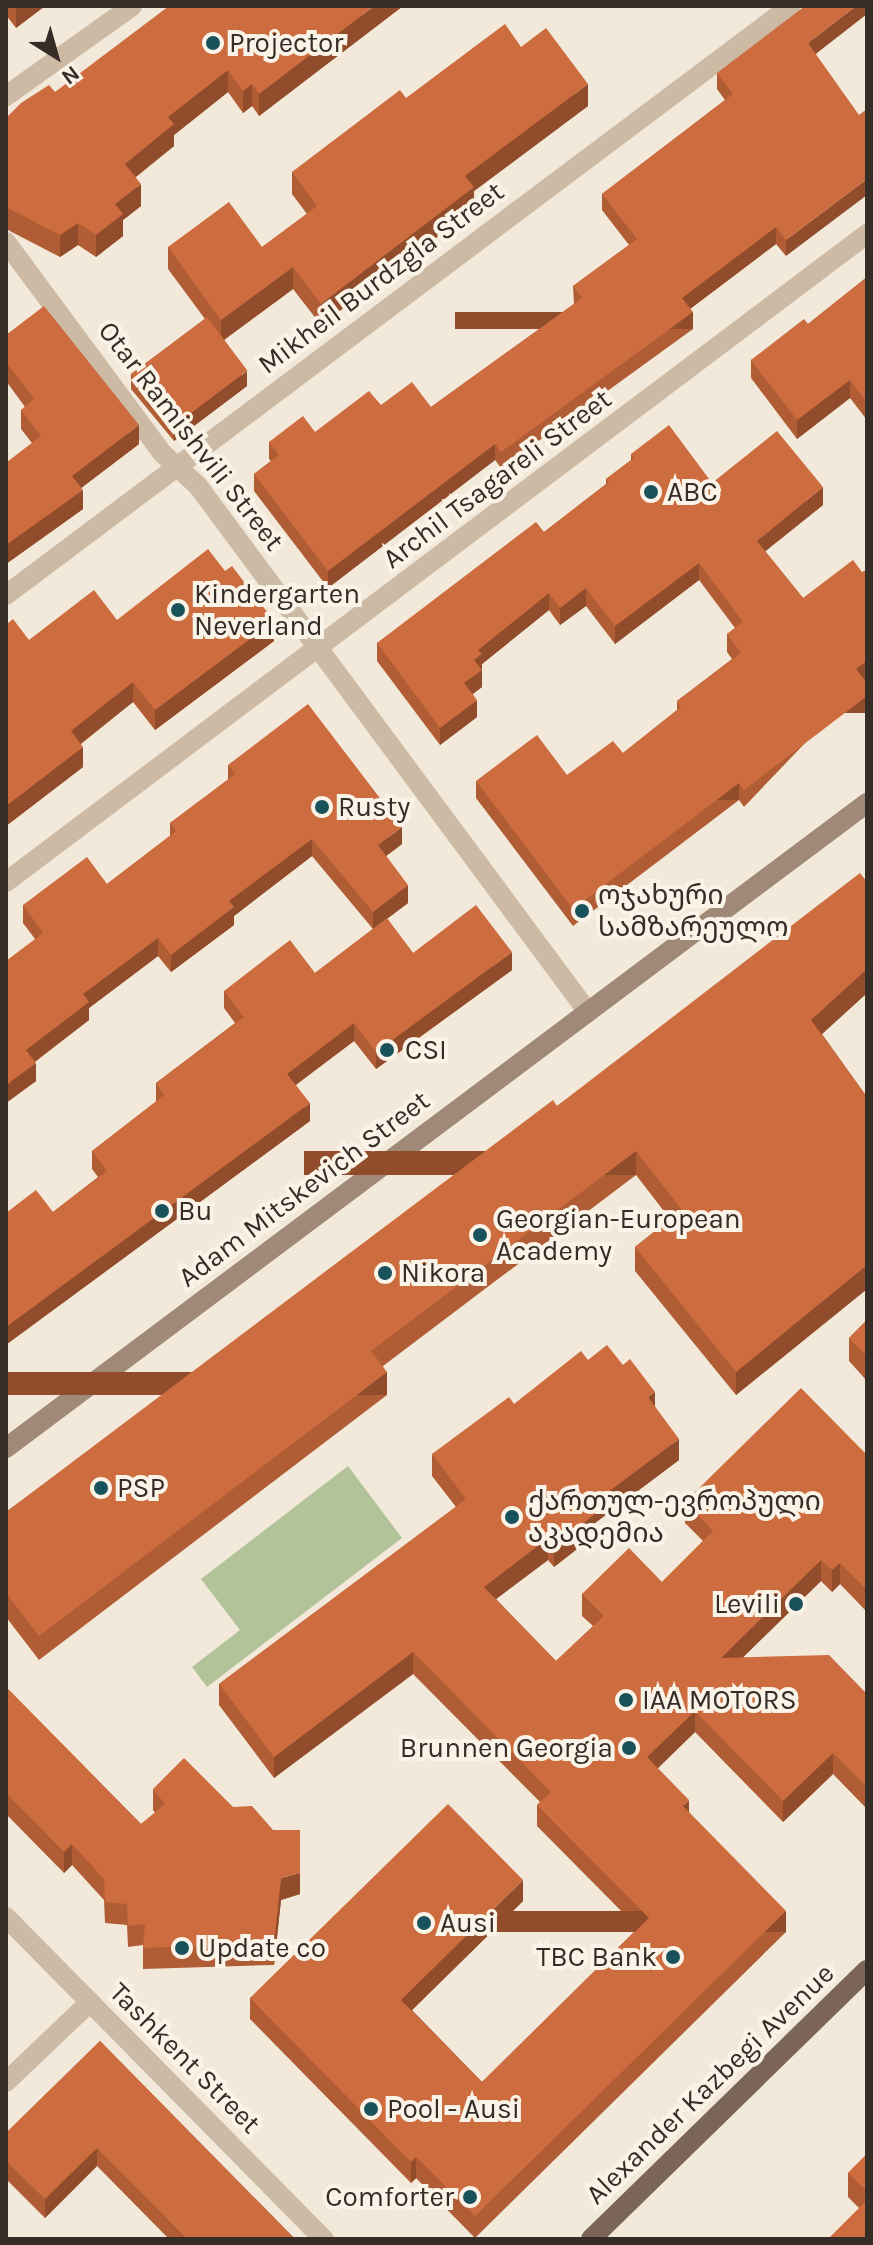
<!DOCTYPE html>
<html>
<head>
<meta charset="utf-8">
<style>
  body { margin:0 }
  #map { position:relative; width:873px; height:2245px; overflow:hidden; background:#f3e9da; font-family:Karla,"Noto Sans Georgian",sans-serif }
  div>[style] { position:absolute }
  .green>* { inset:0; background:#b2c399 }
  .minor>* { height:20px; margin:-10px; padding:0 10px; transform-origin:10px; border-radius:10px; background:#ccbaa5 }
  .secondary>* { height:20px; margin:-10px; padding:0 10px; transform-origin:10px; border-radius:10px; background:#a08976 }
  .primary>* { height:20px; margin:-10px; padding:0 10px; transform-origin:10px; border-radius:10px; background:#7a6557 }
  .wall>* { inset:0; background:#b05d35 }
  .shaded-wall>* { inset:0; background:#904c2b; transform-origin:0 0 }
  .building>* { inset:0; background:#cd6c3e; transform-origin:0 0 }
  .dots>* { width:22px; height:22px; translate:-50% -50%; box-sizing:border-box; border:4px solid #faf3e7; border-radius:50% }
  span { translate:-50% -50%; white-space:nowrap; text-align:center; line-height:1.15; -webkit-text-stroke:8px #faf3e7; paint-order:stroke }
  .poi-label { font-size:28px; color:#372d27 }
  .left { translate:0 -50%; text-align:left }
  .right { translate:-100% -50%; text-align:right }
  .street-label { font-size:28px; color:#372d27 }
  .frame { position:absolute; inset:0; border:8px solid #372d27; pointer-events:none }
  .north { position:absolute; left:16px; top:16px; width:80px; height:80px; -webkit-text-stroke:6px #faf3e7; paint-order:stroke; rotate:143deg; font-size:22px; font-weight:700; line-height:32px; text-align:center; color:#372d27 }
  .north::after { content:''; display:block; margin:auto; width:28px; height:36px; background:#372d27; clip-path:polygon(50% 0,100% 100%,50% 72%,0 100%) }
</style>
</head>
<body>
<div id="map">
  <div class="green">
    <div style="clip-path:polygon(348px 1466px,402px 1538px,207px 1687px,192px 1667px,240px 1630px,201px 1579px)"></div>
  </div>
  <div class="minor">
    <div style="left:6px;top:96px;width:155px;rotate:-35.5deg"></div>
    <div style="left:6px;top:242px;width:262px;rotate:53.5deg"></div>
    <div style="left:162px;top:453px;width:49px;rotate:42.5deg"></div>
    <div style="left:198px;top:486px;width:655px;rotate:53.45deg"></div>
    <div style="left:6px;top:595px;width:981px;rotate:-36.88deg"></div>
    <div style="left:6px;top:882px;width:1078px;rotate:-36.97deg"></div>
    <div style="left:6px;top:1917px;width:453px;rotate:45.4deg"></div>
    <div style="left:6px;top:2082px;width:116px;rotate:-43.6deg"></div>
  </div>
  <div class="secondary">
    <div style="left:6px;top:1448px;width:1076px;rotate:-36.84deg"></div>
  </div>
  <div class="primary">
    <div style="left:591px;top:2239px;width:385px;rotate:-44.3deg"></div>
  </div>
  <div class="wall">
    <div style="clip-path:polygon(6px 6px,45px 6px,16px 28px,6px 15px)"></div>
    <div style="clip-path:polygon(403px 6px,259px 116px,252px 106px,243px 113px,228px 92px,174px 135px,174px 146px,135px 177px,141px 206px,123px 220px,123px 236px,96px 257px,78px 245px,60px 257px,6px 229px,6px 118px,55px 92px)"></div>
    <div style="clip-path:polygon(521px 47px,588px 106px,474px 191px,474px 209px,321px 325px,293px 289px,224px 340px,247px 386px,174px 441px,131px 389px,131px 374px,205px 319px,168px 269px,168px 247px,262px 247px,307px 214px,292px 194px,292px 172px,406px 98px)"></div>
    <div style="clip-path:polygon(816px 54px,786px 256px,776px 244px,690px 309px,693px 329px,501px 468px,495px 460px,328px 588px,254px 491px,254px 474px,271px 461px,269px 459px,269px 442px,315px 432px,381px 405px,431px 407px,574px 304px,573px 286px,629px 245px,602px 210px,602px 194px,725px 100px,717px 89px,717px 73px)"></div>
    <div style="clip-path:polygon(867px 277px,867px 420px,850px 398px,797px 439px,751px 378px,751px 360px,808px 324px)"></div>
    <div style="clip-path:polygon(6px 335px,139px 444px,81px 488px,83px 509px,6px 564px,6px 463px,32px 443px,21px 429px,21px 410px,25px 407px,6px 381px)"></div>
    <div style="clip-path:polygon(631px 454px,712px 483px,823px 505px,765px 551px,803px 598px,867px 570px,867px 678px,744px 807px,739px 800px,573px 926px,476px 798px,476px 781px,567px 775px,623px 753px,677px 710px,677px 701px,732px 659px,727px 652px,727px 634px,735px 628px,699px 580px,615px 644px,586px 606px,560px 625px,549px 610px,482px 664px,482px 687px,473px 694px,477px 717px,440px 745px,377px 661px,377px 643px,544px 532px,606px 484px,606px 479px,631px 460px)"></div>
    <div style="clip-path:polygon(117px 620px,274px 641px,155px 730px,133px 702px,81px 744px,83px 767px,6px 826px,6px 625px,29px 640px)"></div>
    <div style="clip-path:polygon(228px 765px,402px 844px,386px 856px,408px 903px,387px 919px,413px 953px,512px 970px,376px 1069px,354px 1041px,296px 1085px,310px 1121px,7px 1344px,6px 1351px,6px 1213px,53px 1212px,98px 1177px,92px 1169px,92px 1151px,156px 1102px,156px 1083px,235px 1023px,224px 1008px,224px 991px,315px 973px,373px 929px,312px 856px,234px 916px,234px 925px,171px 972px,158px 956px,89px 1008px,89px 1020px,35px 1062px,36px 1081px,6px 1103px,35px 939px,23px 923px,23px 905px,107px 884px,170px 836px,170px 823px,228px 780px)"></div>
    <div style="clip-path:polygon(867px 882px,867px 993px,822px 1034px,867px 1097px,867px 1289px,736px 1395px,635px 1271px,635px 1247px,670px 1219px,636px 1175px,383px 1366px,387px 1395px,39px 1660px,6px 1617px,6px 1512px,557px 1106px)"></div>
    <div style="clip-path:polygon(867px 1320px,867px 1381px,849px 1361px,849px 1338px)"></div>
    <div style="clip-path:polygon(588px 1360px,655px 1407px,679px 1460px,595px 1523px,595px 1535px,554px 1567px,548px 1560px,496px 1599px,556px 1661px,593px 1626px,582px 1616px,582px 1594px,662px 1582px,703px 1541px,685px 1523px,685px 1502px,867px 1455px,867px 1612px,840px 1584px,832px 1592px,821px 1581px,743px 1657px,867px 1694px,867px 1809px,833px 1774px,783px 1822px,695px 1732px,657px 1768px,689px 1812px,786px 1932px,475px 2238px,416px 2178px,411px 2183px,250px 2019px,250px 1998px,523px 1901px,412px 2010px,482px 2082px,638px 1928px,537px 1826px,537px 1805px,540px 1802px,413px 1674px,274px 1778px,219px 1705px,219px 1684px,456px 1507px,432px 1476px,432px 1454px)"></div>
    <div style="clip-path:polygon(6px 1687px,141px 1824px,155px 1813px,153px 1810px,153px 1789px,300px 1894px,281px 1900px,274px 1965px,143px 1969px,143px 1945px,128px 1947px,127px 1925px,105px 1923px,104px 1900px,72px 1865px,64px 1873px,6px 1814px)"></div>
    <div style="clip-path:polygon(100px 2041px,295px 2239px,169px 2239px,97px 2166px,45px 2218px,6px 2179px,6px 2133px)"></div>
    <div style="clip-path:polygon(867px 2154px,867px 2239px,859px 2208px,848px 2197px,848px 2173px)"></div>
  </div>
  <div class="shaded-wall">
    <div style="clip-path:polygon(16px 6px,45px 6px,16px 28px)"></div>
    <div style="clip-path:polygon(374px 6px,403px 6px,259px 116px,259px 94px)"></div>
    <div style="clip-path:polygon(856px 6px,867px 6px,867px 14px,808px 60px,808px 43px)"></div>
    <div style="clip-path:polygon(228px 70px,228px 92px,174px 135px,174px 146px,125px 186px,125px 164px,168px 117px)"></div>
    <div style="clip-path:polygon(252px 84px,252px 106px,243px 113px,243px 91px)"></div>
    <div style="clip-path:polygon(588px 84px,588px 106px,474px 191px,474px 209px,321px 325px,321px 304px,465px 176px)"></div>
    <div style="clip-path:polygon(867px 179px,867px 195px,786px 256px,786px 240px)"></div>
    <div style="clip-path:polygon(141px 184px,141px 206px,123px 220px,123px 236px,96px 257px,96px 235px,115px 204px)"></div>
    <div style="clip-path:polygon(78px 223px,78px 245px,60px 257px,60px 235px)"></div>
    <div style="clip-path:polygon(776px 227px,776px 244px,682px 315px,682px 298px)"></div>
    <div style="clip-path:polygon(293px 267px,293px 289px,221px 342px,221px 320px)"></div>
    <div style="left:693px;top:312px;width:17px;height:238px;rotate:90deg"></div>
    <div style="clip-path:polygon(247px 371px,247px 386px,174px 441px,174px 426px)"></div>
    <div style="clip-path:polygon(850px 380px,850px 398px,797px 439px,797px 420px)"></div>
    <div style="clip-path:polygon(139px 425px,139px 444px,72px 495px,72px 476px)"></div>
    <div style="clip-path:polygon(495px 444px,495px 460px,328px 588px,328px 571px)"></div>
    <div style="clip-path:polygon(823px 487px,823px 505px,757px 558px,757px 541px)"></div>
    <div style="clip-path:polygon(83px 490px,83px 509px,6px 564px,6px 545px)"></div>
    <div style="clip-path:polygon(699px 563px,699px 580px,615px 644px,615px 626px)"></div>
    <div style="clip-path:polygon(586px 588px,586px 606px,560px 625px,560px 608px)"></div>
    <div style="clip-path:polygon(549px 593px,549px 610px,482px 664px,482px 687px,464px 700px,464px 683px,478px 650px)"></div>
    <div style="clip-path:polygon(274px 621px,274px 641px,155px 730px,155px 710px)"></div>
    <div style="clip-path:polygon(867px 661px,867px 678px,856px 687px,856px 669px)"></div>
    <div style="clip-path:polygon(133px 682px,133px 702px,71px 751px,71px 731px)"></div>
    <div style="left:867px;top:696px;width:17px;height:155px;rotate:90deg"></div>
    <div style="clip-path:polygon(477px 700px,477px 717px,440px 745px,440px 728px)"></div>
    <div style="clip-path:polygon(83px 747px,83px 767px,6px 826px,6px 806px)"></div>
    <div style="left:739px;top:783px;width:17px;height:208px;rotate:90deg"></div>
    <div style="clip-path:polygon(402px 827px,402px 844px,378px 862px,378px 845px)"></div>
    <div style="clip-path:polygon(312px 839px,312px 856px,234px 916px,234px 925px,171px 972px,171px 955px,229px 901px)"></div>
    <div style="clip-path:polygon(408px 885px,408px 903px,373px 929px,373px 912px)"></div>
    <div style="clip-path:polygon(158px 938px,158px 956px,89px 1008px,89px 1020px,26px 1068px,26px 1050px,83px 994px)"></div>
    <div style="clip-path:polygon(512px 952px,512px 970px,376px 1069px,376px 1052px)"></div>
    <div style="clip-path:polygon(867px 969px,867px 993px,811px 1044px,811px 1020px)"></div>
    <div style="clip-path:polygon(354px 1023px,354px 1041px,287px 1091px,287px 1074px)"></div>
    <div style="clip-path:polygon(36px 1063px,36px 1081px,6px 1103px,6px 1085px)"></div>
    <div style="clip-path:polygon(310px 1103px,310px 1121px,7px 1344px,6px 1351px,6px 1327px)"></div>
    <div style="left:636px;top:1151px;width:24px;height:332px;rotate:90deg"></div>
    <div style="clip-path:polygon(867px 1265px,867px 1289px,736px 1395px,736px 1372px)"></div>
    <div style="left:387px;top:1372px;width:23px;height:437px;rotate:90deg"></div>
    <div style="clip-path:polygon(655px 1392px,655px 1413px,648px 1397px)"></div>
    <div style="clip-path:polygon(679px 1439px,679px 1460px,595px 1523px,595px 1535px,554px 1567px,554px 1546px,588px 1507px)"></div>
    <div style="clip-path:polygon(548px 1538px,548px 1560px,484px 1608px,484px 1587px)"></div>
    <div style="clip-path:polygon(821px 1560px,821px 1581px,721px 1679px,721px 1658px)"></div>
    <div style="clip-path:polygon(840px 1563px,840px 1584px,832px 1592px,832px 1570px)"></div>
    <div style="clip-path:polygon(413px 1652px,413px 1674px,274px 1778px,274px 1757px)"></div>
    <div style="clip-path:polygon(695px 1711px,695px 1732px,647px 1779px,647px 1757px)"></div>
    <div style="clip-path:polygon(833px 1753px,833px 1774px,783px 1822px,783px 1801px)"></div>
    <div style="clip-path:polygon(689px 1800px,689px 1822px,683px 1806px)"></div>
    <div style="clip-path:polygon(72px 1844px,72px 1865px,64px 1873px,64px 1852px)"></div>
    <div style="clip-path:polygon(300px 1873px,300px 1894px,281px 1900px,274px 1965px,274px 1944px,281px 1878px)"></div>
    <div style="clip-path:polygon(523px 1880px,523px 1901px,401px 2021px,401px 2000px)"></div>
    <div style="left:786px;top:1911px;width:21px;height:436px;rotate:90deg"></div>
    <div style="clip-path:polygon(97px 2148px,97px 2166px,45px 2218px,45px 2199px)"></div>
    <div style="clip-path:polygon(416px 2157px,416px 2178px,411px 2183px,411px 2162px)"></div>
  </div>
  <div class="building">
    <div style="clip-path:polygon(169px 6px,374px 6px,259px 94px,252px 84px,243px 91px,228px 70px,168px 117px,174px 124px,125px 164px,141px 184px,115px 204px,123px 214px,96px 235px,78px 223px,60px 235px,6px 207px,6px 118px,21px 103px,49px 85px,55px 92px)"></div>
    <div style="clip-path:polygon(805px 6px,856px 6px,808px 43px,859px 115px,867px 109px,867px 179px,786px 240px,776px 227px,682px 298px,693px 312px,501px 452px,495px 444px,328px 571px,254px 474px,279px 455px,269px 442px,303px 416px,315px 432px,369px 391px,381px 405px,412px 382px,431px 407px,582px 298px,573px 286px,637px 239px,602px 194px,733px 94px,717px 73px)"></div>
    <div style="clip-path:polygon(505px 24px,521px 47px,546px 28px,588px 84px,465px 176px,474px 187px,321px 304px,293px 267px,221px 320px,168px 247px,229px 202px,262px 247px,317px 206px,292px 172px,400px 90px,406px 98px)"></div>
    <div style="clip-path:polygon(867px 277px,867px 402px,850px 380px,797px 420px,751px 360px,804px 319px,808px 324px)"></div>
    <div style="clip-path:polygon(44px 306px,139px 425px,72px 476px,83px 490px,6px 545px,6px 463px,41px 436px,21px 410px,34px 399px,6px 362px,6px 335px)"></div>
    <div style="left:207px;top:317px;width:67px;height:95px;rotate:53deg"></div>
    <div style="clip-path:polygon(669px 425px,712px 483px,777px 431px,823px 487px,757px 541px,803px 598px,853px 560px,862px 572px,867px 570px,867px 661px,856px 669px,867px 683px,867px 696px,744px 790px,739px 783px,573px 909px,476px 781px,537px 735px,567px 775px,613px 741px,623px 753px,681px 707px,677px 701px,741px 653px,727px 634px,743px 622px,699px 563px,615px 626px,586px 588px,560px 608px,549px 593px,478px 650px,482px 654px,474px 660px,482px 670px,464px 683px,477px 700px,440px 728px,377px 643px,536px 522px,544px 532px,609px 482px,606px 479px,634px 458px,631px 454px)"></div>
    <div style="clip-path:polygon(208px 549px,225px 571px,232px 566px,274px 621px,155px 710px,133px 682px,71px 731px,83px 747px,6px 806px,6px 625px,13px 619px,29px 640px,94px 590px,117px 620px)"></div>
    <div style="clip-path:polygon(308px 704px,402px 827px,378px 845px,408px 885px,373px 912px,312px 839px,229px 901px,234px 907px,171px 955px,158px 938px,83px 994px,89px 1002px,26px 1050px,36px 1063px,6px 1085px,6px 961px,43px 933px,23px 905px,87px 857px,107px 884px,176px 831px,170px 823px,235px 774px,228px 765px)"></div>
    <div style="clip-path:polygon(860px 873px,867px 882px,867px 969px,811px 1020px,867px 1097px,867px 1265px,736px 1372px,635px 1247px,682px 1210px,636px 1151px,371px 1351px,387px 1372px,39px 1636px,6px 1593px,6px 1512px,553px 1100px,557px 1106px)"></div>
    <div style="clip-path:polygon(476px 905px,512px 952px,376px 1052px,354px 1023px,287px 1074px,310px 1103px,6px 1327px,6px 1213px,36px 1190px,53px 1212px,107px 1171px,92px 1151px,164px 1095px,156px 1083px,244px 1017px,224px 991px,290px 940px,315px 973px,387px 918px,413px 953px)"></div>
    <div style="clip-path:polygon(867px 1320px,867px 1357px,849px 1338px)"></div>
    <div style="clip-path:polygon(607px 1345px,623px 1365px,630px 1359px,655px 1392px,648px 1397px,679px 1439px,588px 1507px,595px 1514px,554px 1546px,548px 1538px,484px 1587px,556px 1661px,604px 1616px,582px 1594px,629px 1548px,662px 1582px,713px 1531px,685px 1502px,801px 1388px,867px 1455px,867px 1590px,840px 1563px,832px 1570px,821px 1560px,721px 1658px,829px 1655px,867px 1694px,867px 1787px,833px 1753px,783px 1801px,695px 1711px,647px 1757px,689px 1800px,683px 1806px,786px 1911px,475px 2216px,416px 2157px,411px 2162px,250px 1998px,448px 1804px,523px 1880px,401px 2000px,482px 2082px,649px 1918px,537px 1805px,551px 1792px,413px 1652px,274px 1757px,219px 1684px,466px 1499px,432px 1454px,509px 1397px,514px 1404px,581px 1351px,588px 1360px)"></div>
    <div style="clip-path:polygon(6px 1687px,141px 1824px,165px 1804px,153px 1789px,184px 1758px,233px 1807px,252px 1806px,273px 1830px,300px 1830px,300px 1873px,281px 1878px,274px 1944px,143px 1948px,145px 1924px,128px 1926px,127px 1904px,105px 1902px,104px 1879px,72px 1844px,64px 1852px,6px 1793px)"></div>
    <div style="clip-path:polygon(100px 2041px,295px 2239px,187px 2239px,97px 2148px,45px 2199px,6px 2161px,6px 2133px)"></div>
    <div style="clip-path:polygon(867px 2154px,867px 2191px,848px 2173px)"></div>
    <div style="clip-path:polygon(867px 2200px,867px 2239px,828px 2239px)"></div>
  </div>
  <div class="dots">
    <div style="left:213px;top:43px;background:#1a525b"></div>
    <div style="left:651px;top:492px;background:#1a525b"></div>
    <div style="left:178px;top:610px;background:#1a525b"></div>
    <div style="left:322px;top:807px;background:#1a525b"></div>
    <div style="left:582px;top:911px;background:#1a525b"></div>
    <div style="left:387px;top:1050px;background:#1a525b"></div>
    <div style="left:162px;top:1211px;background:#1a525b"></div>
    <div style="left:480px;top:1235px;background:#1a525b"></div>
    <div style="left:385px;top:1273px;background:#1a525b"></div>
    <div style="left:101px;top:1488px;background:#1a525b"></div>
    <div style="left:512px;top:1517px;background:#1a525b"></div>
    <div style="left:796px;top:1604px;background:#1a525b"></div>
    <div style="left:626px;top:1700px;background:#1a525b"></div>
    <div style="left:629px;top:1748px;background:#1a525b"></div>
    <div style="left:424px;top:1923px;background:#1a525b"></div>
    <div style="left:182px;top:1948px;background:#1a525b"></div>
    <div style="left:673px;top:1957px;background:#1a525b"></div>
    <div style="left:371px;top:2109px;background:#1a525b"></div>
    <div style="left:470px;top:2197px;background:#1a525b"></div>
  </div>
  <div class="poi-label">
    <span class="left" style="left:229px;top:43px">Projector</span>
    <span class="left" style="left:667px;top:492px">ABC</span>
    <span class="left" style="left:194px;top:610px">Kindergarten<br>Neverland</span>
    <span class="left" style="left:338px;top:807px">Rusty</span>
    <span class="left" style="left:598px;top:911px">ოჯახური<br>სამზარეულო</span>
    <span class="left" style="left:405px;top:1050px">CSI</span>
    <span class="left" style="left:178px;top:1211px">Bu</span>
    <span class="left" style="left:496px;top:1235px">Georgian-European<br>Academy</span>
    <span class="left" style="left:401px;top:1273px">Nikora</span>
    <span class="left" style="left:117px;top:1488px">PSP</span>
    <span class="left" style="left:528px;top:1517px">ქართულ-ევროპული<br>აკადემია</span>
    <span class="right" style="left:780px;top:1604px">Levili</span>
    <span class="left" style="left:642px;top:1700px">IAA MOTORS</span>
    <span class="right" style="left:613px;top:1748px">Brunnen Georgia</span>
    <span class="left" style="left:440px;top:1923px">Ausi</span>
    <span class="left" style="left:198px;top:1948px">Update co</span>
    <span class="right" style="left:657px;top:1957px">TBC Bank</span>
    <span class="left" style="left:387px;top:2109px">Pool - Ausi</span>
    <span class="right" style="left:454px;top:2197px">Comforter</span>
  </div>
  <div class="street-label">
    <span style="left:381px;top:278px;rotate:-37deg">Mikheil Burdzgla Street</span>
    <span style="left:191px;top:436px;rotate:52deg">Otar Ramishvili Street</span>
    <span style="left:497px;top:479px;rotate:-37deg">Archil Tsagareli Street</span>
    <span style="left:304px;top:1189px;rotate:-37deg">Adam Mitskevich Street</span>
    <span style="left:185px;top:2058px;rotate:45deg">Tashkent Street</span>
    <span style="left:710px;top:2084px;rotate:-44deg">Alexander Kazbegi Avenue</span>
  </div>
  <div class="frame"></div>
  <div class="north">N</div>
</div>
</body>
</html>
